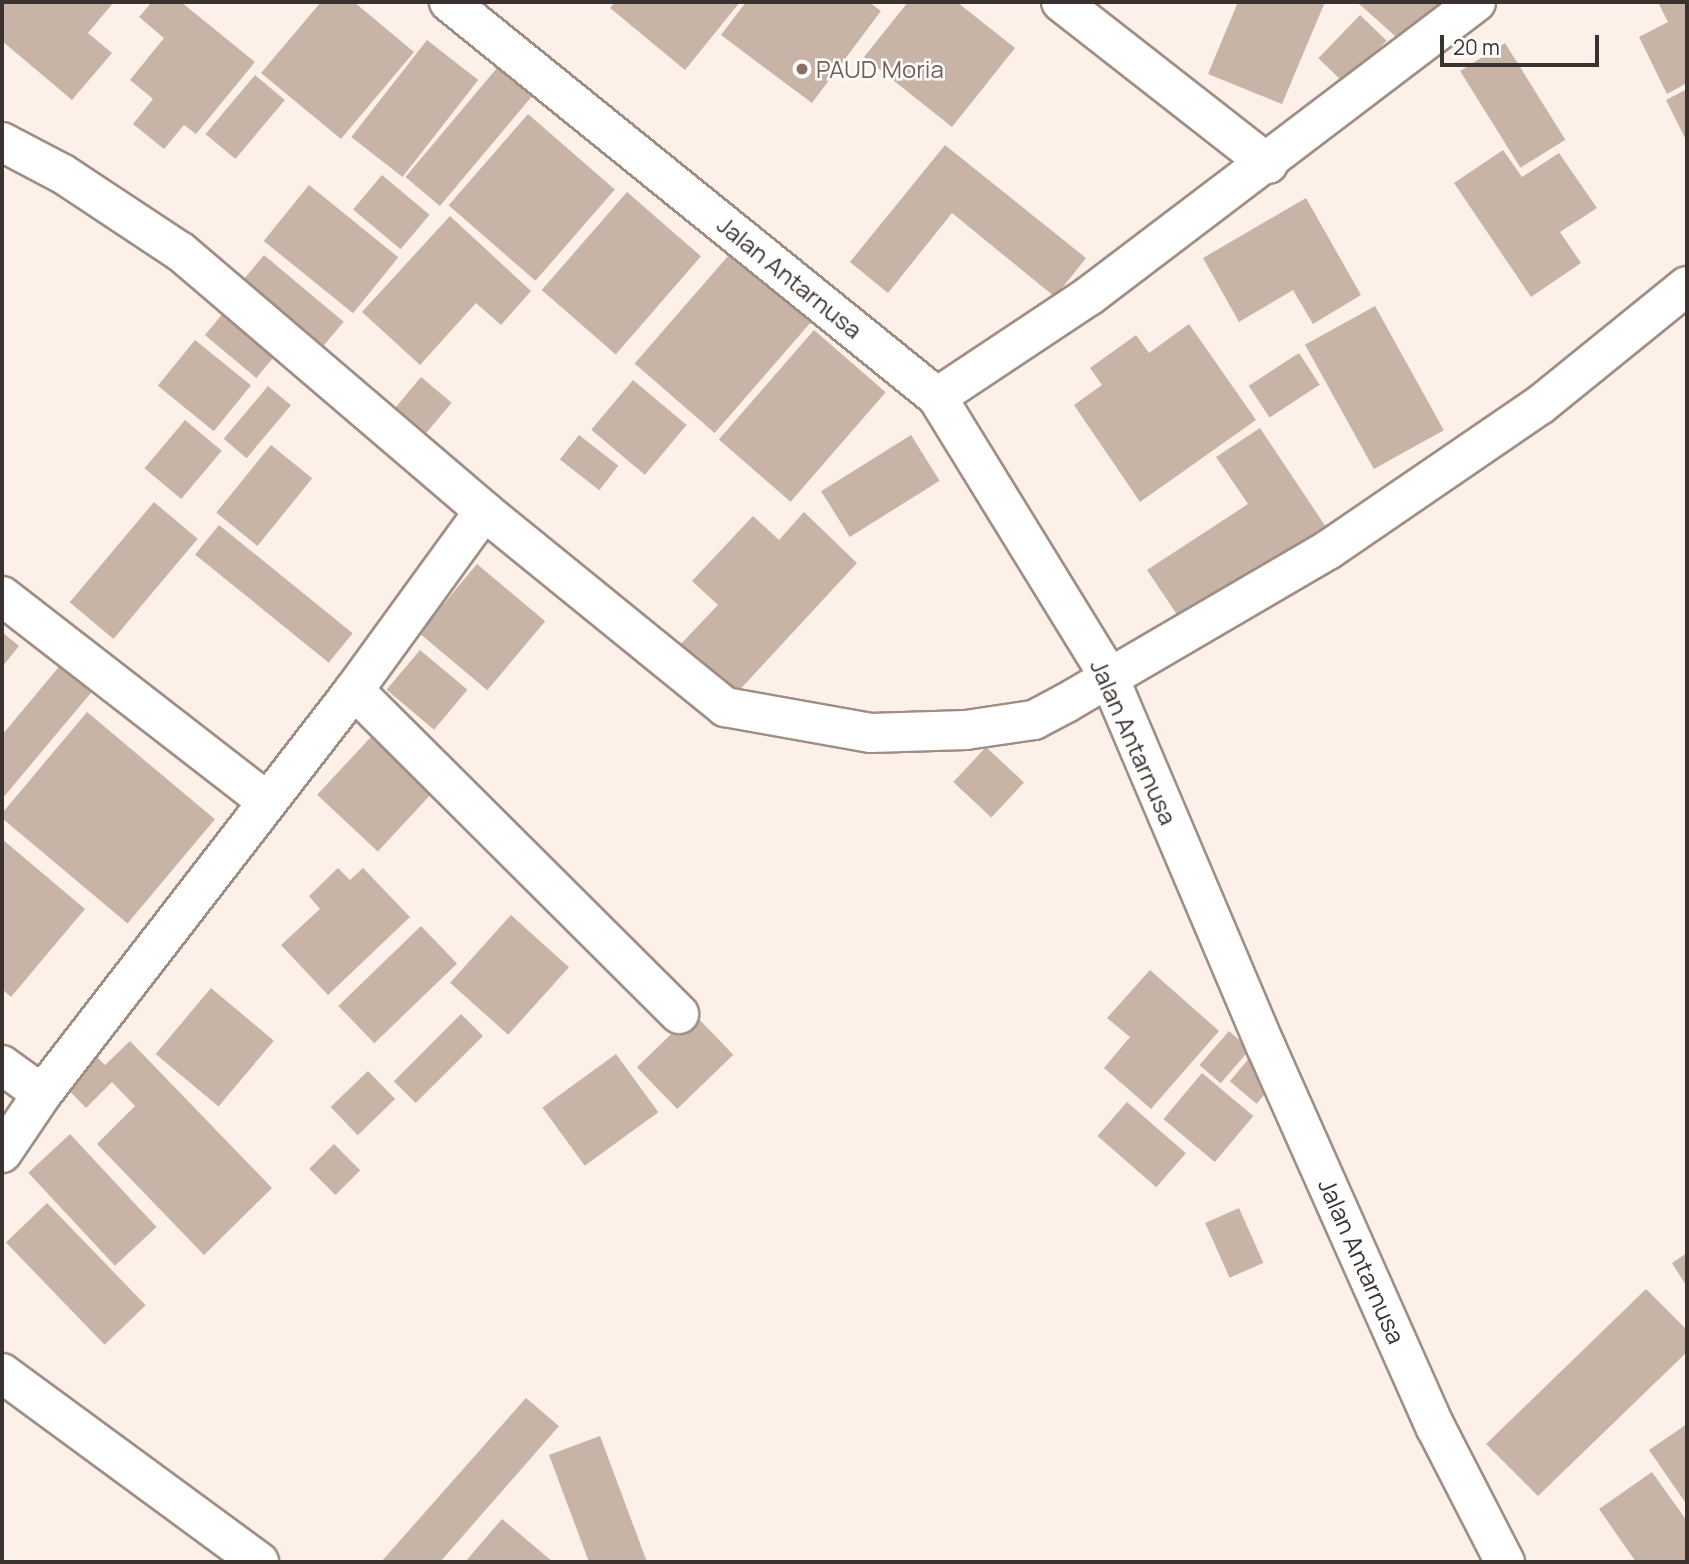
<!DOCTYPE html>
<html>
<head>
<meta charset="utf-8">
<style>
  body { margin:0 }
  #map { position:relative; width:1689px; height:1564px; overflow:hidden; background:#fdf0e9; font-family:Manrope,sans-serif }
  div>[style] { position:absolute }
  .building>* { inset:0; background:#c7b4a7; transform-origin:0 0 }
  .roads { filter:drop-shadow(2px 0 #a18e83) drop-shadow(-2px 0 #a18e83) drop-shadow(0 2px #a18e83) drop-shadow(0 -2px #a18e83) }
  .minor>* { height:38px; margin:-19px; padding:0 19px; transform-origin:19px; border-radius:19px; background:#fff }
  .dots>* { width:19px; height:19px; translate:-50% -50%; box-sizing:border-box; border:4px solid #fff; border-radius:50% }
  span { translate:-50% -50%; white-space:nowrap; text-align:center; line-height:1.15; -webkit-text-stroke:5px #fff; paint-order:stroke }
  .education-label { font-size:24px; color:#785e54 }
  .left { translate:0 -50%; text-align:left }
  .street-label { font-size:24px; color:#3a322e }
  .frame { position:absolute; inset:0; border:4px solid #3a322e; pointer-events:none }
  .scale { position:absolute; left:1440px; top:35px; width:159px; height:32px; box-sizing:border-box; border:4px solid #3a322e; border-top:0; padding-left:9px; font-size:21px; line-height:24px; white-space:nowrap; color:#3a322e; -webkit-text-stroke:5px #fff; paint-order:stroke }
</style>
</head>
<body>
<div id="map">
  <div class="building">
    <div style="clip-path:polygon(2px 2px,114px 2px,88px 33px,112px 53px,72px 100px,2px 41px)"></div>
    <div style="clip-path:polygon(152px 2px,181px 2px,255px 62px,196px 134px,184px 125px,164px 149px,133px 124px,153px 99px,130px 80px,164px 38px,139px 17px)"></div>
    <div style="clip-path:polygon(321px 2px,354px 2px,414px 52px,341px 139px,261px 73px)"></div>
    <div style="clip-path:polygon(615px 2px,740px 2px,685px 70px,610px 8px)"></div>
    <div style="clip-path:polygon(746px 2px,869px 2px,881px 11px,812px 103px,721px 35px)"></div>
    <div style="clip-path:polygon(908px 2px,957px 2px,1015px 48px,952px 127px,864px 57px)"></div>
    <div style="clip-path:polygon(1238px 2px,1325px 2px,1282px 104px,1208px 74px)"></div>
    <div style="clip-path:polygon(1357px 2px,1443px 2px,1405px 45px)"></div>
    <div style="clip-path:polygon(1658px 2px,1687px 2px,1687px 83px,1667px 94px,1639px 37px,1668px 22px)"></div>
    <div style="left:1360px;top:15px;width:37px;height:60px;rotate:44deg"></div>
    <div style="left:427px;top:40px;width:65px;height:123px;rotate:38deg"></div>
    <div style="left:1505px;top:43px;width:114px;height:53px;rotate:58deg"></div>
    <div style="left:507px;top:56px;width:45px;height:158px;rotate:40deg"></div>
    <div style="left:255px;top:75px;width:39px;height:77px;rotate:40deg"></div>
    <div style="clip-path:polygon(1687px 89px,1687px 142px,1666px 100px)"></div>
    <div style="left:528px;top:114px;width:115px;height:121px;rotate:41deg"></div>
    <div style="clip-path:polygon(945px 145px,1086px 258px,1055px 297px,952px 213px,888px 293px,850px 262px)"></div>
    <div style="clip-path:polygon(1503px 150px,1522px 177px,1559px 153px,1597px 208px,1560px 232px,1581px 263px,1531px 297px,1454px 183px)"></div>
    <div style="left:382px;top:175px;width:62px;height:45px;rotate:40deg"></div>
    <div style="left:309px;top:185px;width:115px;height:72px;rotate:39deg"></div>
    <div style="left:627px;top:192px;width:98px;height:130px;rotate:41deg"></div>
    <div style="clip-path:polygon(1306px 198px,1361px 295px,1313px 324px,1293px 290px,1239px 322px,1203px 258px)"></div>
    <div style="clip-path:polygon(450px 216px,531px 291px,501px 325px,476px 303px,420px 365px,362px 312px)"></div>
    <div style="left:735px;top:248px;width:106px;height:153px;rotate:41deg"></div>
    <div style="left:264px;top:255px;width:104px;height:40px;rotate:40deg"></div>
    <div style="left:230px;top:305px;width:67px;height:39px;rotate:40deg"></div>
    <div style="left:1375px;top:306px;width:142px;height:80px;rotate:61deg"></div>
    <div style="clip-path:polygon(1189px 324px,1256px 420px,1140px 502px,1074px 405px,1102px 385px,1090px 368px,1136px 335px,1149px 353px)"></div>
    <div style="left:814px;top:330px;width:95px;height:145px;rotate:41deg"></div>
    <div style="left:195px;top:340px;width:72px;height:59px;rotate:39deg"></div>
    <div style="left:1299px;top:353px;width:38px;height:60px;rotate:57deg"></div>
    <div style="left:421px;top:377px;width:40px;height:41px;rotate:40deg"></div>
    <div style="left:633px;top:380px;width:70px;height:65px;rotate:40deg"></div>
    <div style="left:268px;top:386px;width:30px;height:69px;rotate:40deg"></div>
    <div style="left:185px;top:420px;width:48px;height:63px;rotate:40deg"></div>
    <div style="clip-path:polygon(1260px 428px,1328px 530px,1184px 625px,1147px 570px,1248px 504px,1216px 457px)"></div>
    <div style="left:579px;top:435px;width:50px;height:31px;rotate:38deg"></div>
    <div style="left:911px;top:435px;width:54px;height:106px;rotate:58deg"></div>
    <div style="left:271px;top:445px;width:53px;height:87px;rotate:39deg"></div>
    <div style="left:154px;top:502px;width:57px;height:131px;rotate:40deg"></div>
    <div style="clip-path:polygon(804px 512px,857px 563px,733px 697px,678px 647px,718px 605px,692px 581px,753px 516px,779px 540px)"></div>
    <div style="left:219px;top:525px;width:172px;height:38px;rotate:39deg"></div>
    <div style="left:477px;top:564px;width:89px;height:90px;rotate:40deg"></div>
    <div style="clip-path:polygon(2px 632px,19px 646px,2px 667px)"></div>
    <div style="left:420px;top:650px;width:62px;height:52px;rotate:40deg"></div>
    <div style="clip-path:polygon(63px 662px,95px 688px,2px 799px,2px 735px)"></div>
    <div style="left:87px;top:712px;width:167px;height:136px;rotate:40deg"></div>
    <div style="left:371px;top:737px;width:83px;height:79px;rotate:43deg"></div>
    <div style="left:986px;top:747px;width:52px;height:48px;rotate:43deg"></div>
    <div style="clip-path:polygon(2px 839px,85px 909px,11px 997px,2px 989px)"></div>
    <div style="clip-path:polygon(338px 868px,350px 880px,363px 868px,410px 917px,328px 995px,281px 945px,320px 909px,309px 896px)"></div>
    <div style="left:511px;top:915px;width:78px;height:91px;rotate:42deg"></div>
    <div style="left:421px;top:926px;width:52px;height:115px;rotate:46deg"></div>
    <div style="clip-path:polygon(1150px 970px,1219px 1031px,1151px 1109px,1104px 1068px,1130px 1037px,1107px 1018px)"></div>
    <div style="left:211px;top:988px;width:82px;height:86px;rotate:40deg"></div>
    <div style="left:693px;top:1013px;width:58px;height:78px;rotate:46deg"></div>
    <div style="left:461px;top:1014px;width:31px;height:95px;rotate:45deg"></div>
    <div style="left:1229px;top:1031px;width:28px;height:45px;rotate:41deg"></div>
    <div style="clip-path:polygon(130px 1041px,272px 1188px,204px 1255px,97px 1144px,135px 1106px,112px 1082px,86px 1108px,61px 1082px,92px 1052px,105px 1065px)"></div>
    <div style="left:616px;top:1054px;width:72px;height:91px;rotate:54deg"></div>
    <div style="left:1251px;top:1056px;width:35px;height:33px;rotate:40deg"></div>
    <div style="left:368px;top:1071px;width:39px;height:52px;rotate:46deg"></div>
    <div style="left:1202px;top:1073px;width:67px;height:60px;rotate:40deg"></div>
    <div style="left:1127px;top:1102px;width:78px;height:45px;rotate:41deg"></div>
    <div style="left:70px;top:1134px;width:127px;height:57px;rotate:47deg"></div>
    <div style="left:334px;top:1144px;width:37px;height:35px;rotate:45deg"></div>
    <div style="left:47px;top:1203px;width:142px;height:57px;rotate:46deg"></div>
    <div style="left:1239px;top:1208px;width:60px;height:37px;rotate:66deg"></div>
    <div style="clip-path:polygon(1687px 1253px,1687px 1287px,1672px 1263px)"></div>
    <div style="clip-path:polygon(1646px 1289px,1687px 1330px,1687px 1352px,1538px 1496px,1486px 1444px)"></div>
    <div style="clip-path:polygon(526px 1398px,559px 1426px,440px 1562px,381px 1562px)"></div>
    <div style="clip-path:polygon(1687px 1424px,1687px 1505px,1649px 1450px)"></div>
    <div style="clip-path:polygon(600px 1436px,647px 1562px,589px 1562px,549px 1455px)"></div>
    <div style="clip-path:polygon(1652px 1472px,1687px 1521px,1687px 1562px,1636px 1562px,1599px 1509px)"></div>
    <div style="clip-path:polygon(502px 1519px,553px 1562px,465px 1562px)"></div>
  </div>
  <div class="roads">
    <div class="minor">
      <div style="left:449px;top:2px;width:628px;rotate:38.99deg"></div>
      <div style="left:937px;top:397px;width:326px;rotate:58.4deg"></div>
      <div style="left:1108px;top:675px;width:404px;rotate:67deg"></div>
      <div style="left:1266px;top:1047px;width:417px;rotate:66deg"></div>
      <div style="left:1436px;top:1428px;width:151px;rotate:62.8deg"></div>
      <div style="left:1061px;top:2px;width:263px;rotate:38deg"></div>
      <div style="left:2px;top:142px;width:69px;rotate:27.7deg"></div>
      <div style="left:63px;top:174px;width:141px;rotate:33.5deg"></div>
      <div style="left:181px;top:252px;width:399px;rotate:40.5deg"></div>
      <div style="left:484px;top:511px;width:311px;rotate:39.1deg"></div>
      <div style="left:725px;top:707px;width:148px;rotate:10.1deg"></div>
      <div style="left:871px;top:733px;width:95px;rotate:-1.8deg"></div>
      <div style="left:966px;top:730px;width:69px;rotate:-8.4deg"></div>
      <div style="left:1034px;top:720px;width:36px;rotate:-28deg"></div>
      <div style="left:1066px;top:703px;width:303px;rotate:-30.3deg"></div>
      <div style="left:1328px;top:550px;width:257px;rotate:-34.4deg"></div>
      <div style="left:1540px;top:405px;width:189px;rotate:-39deg"></div>
      <div style="left:937px;top:397px;width:182px;rotate:-33.6deg"></div>
      <div style="left:1089px;top:296px;width:486px;rotate:-37.2deg"></div>
      <div style="left:2px;top:596px;width:334px;rotate:37.8deg"></div>
      <div style="left:354px;top:690px;width:459px;rotate:44.9deg"></div>
      <div style="left:2px;top:1065px;width:49px;rotate:35.9deg"></div>
      <div style="left:42px;top:1094px;width:510px;rotate:-52.32deg"></div>
      <div style="left:354px;top:690px;width:221px;rotate:-54deg"></div>
      <div style="left:2px;top:1153px;width:71px;rotate:-55.9deg"></div>
      <div style="left:2px;top:1373px;width:319px;rotate:36.3deg"></div>
    </div>
  </div>
  <div class="dots">
    <div style="left:802px;top:69px;background:#8d6e63"></div>
  </div>
  <div class="education-label">
    <span class="left" style="left:816px;top:69px">PAUD Moria</span>
  </div>
  <div class="street-label">
    <span style="left:790px;top:277px;rotate:39deg">Jalan Antarnusa</span>
    <span style="left:1134px;top:742px;rotate:66deg">Jalan Antarnusa</span>
    <span style="left:1362px;top:1261px;rotate:66deg">Jalan Antarnusa</span>
  </div>
  <div class="frame"></div>
  <div class="scale">20 m</div>
</div>
</body>
</html>
